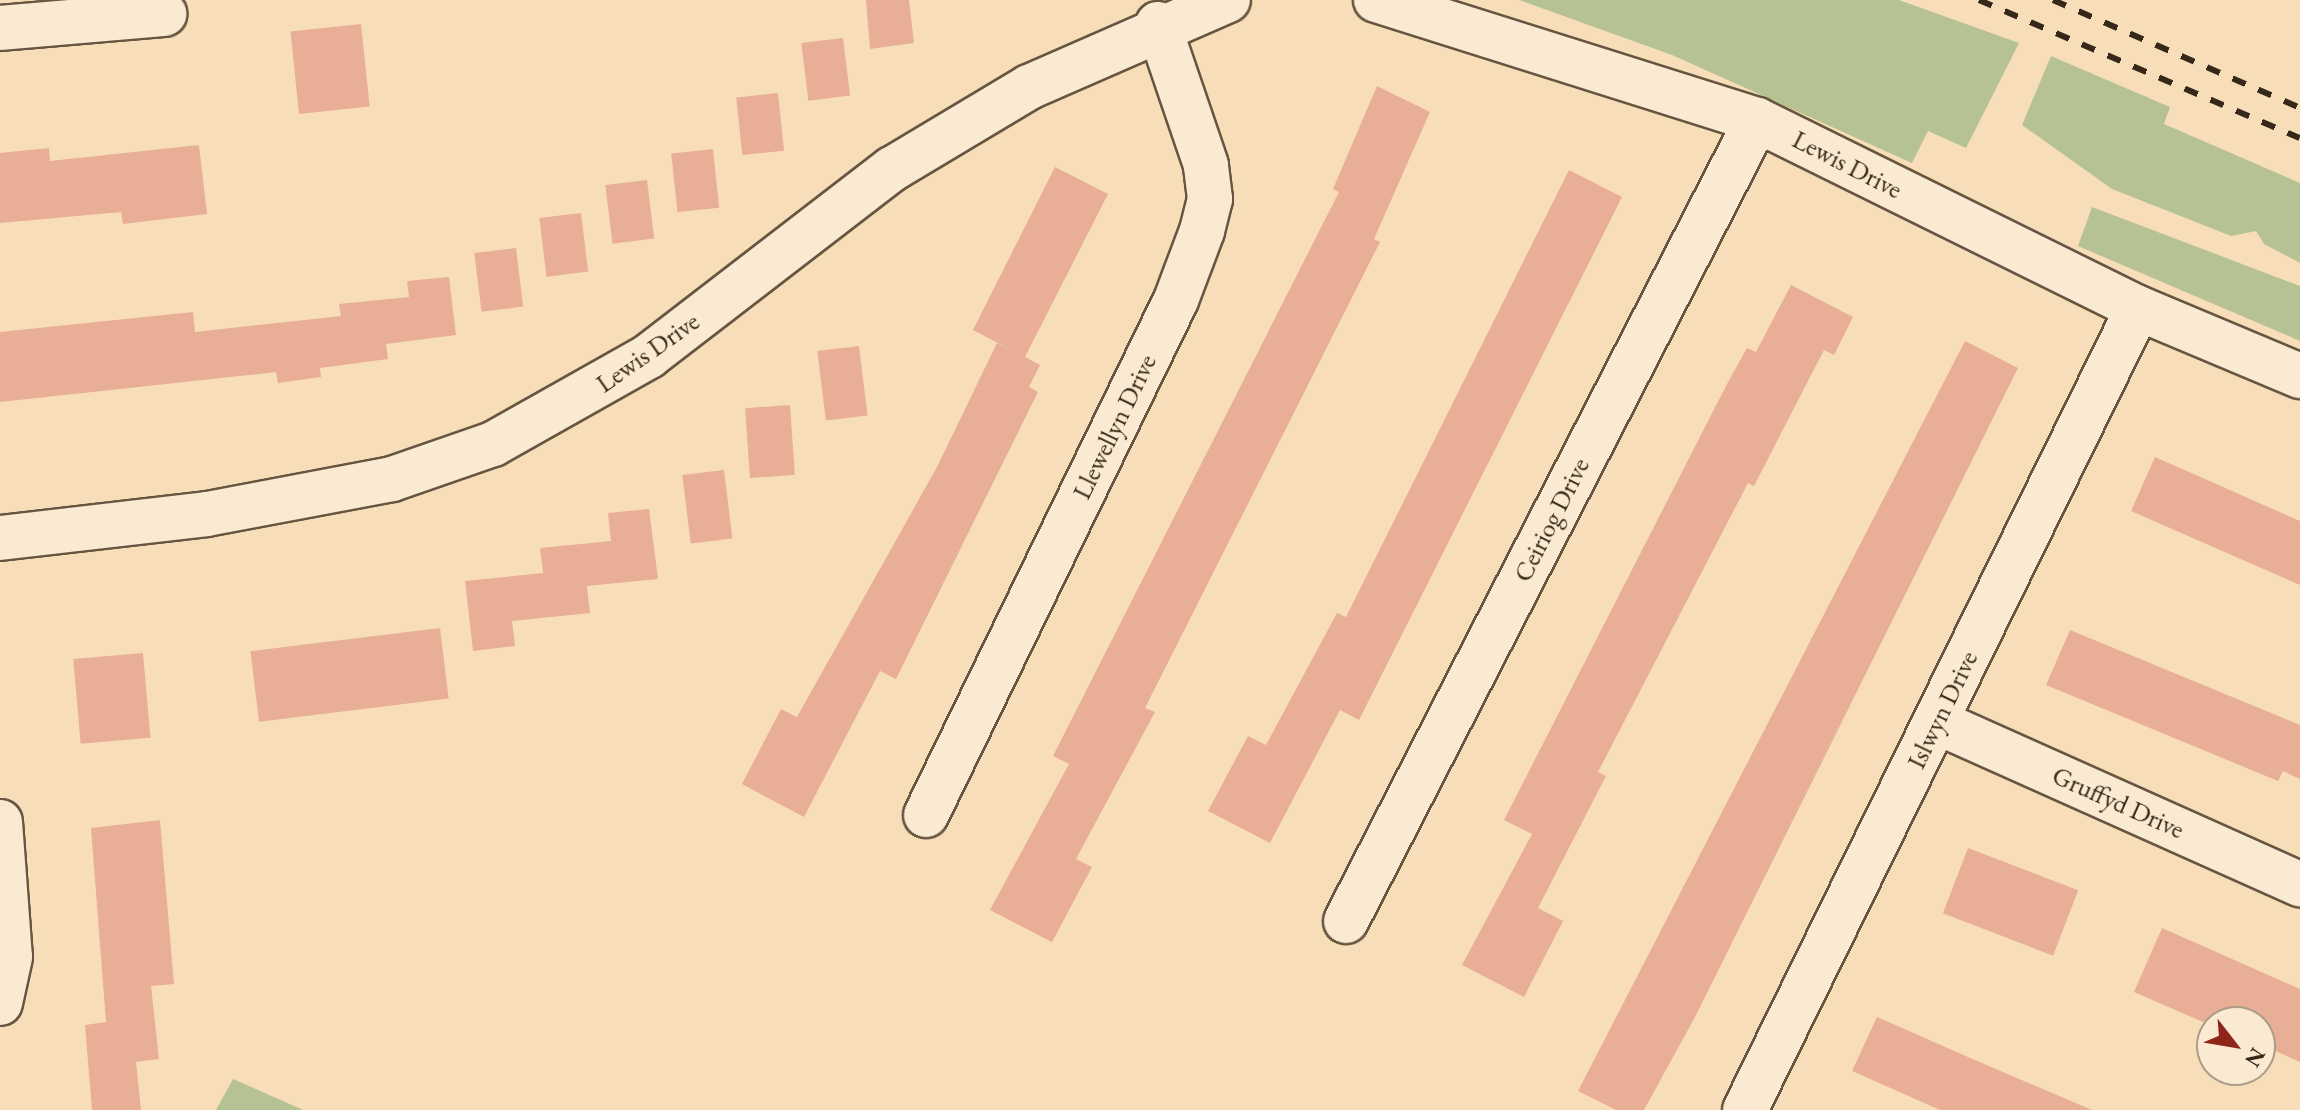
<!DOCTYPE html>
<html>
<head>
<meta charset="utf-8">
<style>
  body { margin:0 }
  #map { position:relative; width:2300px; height:1110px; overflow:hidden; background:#f7deb8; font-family:"EB Garamond",serif }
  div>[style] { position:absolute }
  .green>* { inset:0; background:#b6c294 }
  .building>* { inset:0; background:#e9ae96; transform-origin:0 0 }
  .roads { filter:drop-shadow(2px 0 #665641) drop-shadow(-2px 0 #665641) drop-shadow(0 2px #665641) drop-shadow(0 -2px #665641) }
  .street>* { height:44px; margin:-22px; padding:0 22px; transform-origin:22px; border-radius:22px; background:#faead1 }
  .rail>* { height:6px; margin-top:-3px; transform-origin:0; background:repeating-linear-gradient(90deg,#352819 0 14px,transparent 0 28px) }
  span { translate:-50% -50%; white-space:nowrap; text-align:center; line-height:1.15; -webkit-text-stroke:6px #faead1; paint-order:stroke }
  .street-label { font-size:26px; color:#352819 }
  .north { position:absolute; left:2196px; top:1006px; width:80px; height:80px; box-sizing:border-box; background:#faead1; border:2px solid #ab9c87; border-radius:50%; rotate:121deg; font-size:22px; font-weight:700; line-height:32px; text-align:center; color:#352819 }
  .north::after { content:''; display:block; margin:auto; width:28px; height:36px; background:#8f2418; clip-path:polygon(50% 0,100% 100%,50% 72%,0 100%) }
</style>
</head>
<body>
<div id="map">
  <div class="green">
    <div style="clip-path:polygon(1519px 0,1899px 0,2019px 43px,1966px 148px,1928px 131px,1912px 163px,1672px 55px)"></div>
    <div style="clip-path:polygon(2051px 56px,2170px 107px,2164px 124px,2300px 183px,2300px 263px,2264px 244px,2256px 231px,2231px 236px,2112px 189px,2022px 125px)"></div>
    <div style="clip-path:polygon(2092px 207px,2300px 286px,2300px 341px,2078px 246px)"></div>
    <div style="clip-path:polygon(233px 1079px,283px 1101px,303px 1110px,216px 1110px)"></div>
  </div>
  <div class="building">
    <div style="clip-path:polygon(866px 0,909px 0,914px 43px,870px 49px)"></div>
    <div style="left:361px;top:24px;width:83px;height:71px;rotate:84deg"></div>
    <div style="left:843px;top:38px;width:58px;height:42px;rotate:83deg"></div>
    <div style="clip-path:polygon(1377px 86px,1430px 112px,1374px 239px,1380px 242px,1145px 708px,1155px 712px,1076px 859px,1092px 867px,1052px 942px,990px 910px,1069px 764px,1053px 756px,1339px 192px,1333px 189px)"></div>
    <div style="left:778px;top:93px;width:58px;height:42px;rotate:84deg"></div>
    <div style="clip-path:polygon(199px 145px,207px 214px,123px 224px,121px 212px,0 223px,0 153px,49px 148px,50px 161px)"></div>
    <div style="left:713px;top:149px;width:59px;height:42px;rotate:84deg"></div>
    <div style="clip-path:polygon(1055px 167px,1108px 194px,1025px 357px,1040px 365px,1029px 387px,1038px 392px,896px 679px,880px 671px,804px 817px,742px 784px,781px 709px,797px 717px,937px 467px,997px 343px,1015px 352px,973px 330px)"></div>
    <div style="clip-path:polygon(1569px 170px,1622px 197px,1359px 720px,1340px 710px,1270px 843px,1208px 811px,1248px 736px,1266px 745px,1337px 613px,1346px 617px)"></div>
    <div style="left:647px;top:180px;width:59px;height:42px;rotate:83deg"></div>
    <div style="left:581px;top:213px;width:59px;height:42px;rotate:83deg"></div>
    <div style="left:516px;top:248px;width:59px;height:42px;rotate:83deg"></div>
    <div style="clip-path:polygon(449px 277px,456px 335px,386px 344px,388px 359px,320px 368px,321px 377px,278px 383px,276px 372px,0 402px,0 332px,193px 312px,195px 332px,341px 316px,339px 304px,409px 297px,407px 281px)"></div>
    <div style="clip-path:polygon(1791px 285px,1853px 317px,1834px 355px,1824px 350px,1754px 486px,1748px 483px,1598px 772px,1606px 776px,1538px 908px,1563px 921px,1524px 997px,1462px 965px,1532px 834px,1504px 820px,1727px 384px,1747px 348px,1756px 352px)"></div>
    <div style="clip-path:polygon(1965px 341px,2018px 368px,1695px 1017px,1644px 1110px,1616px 1110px,1578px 1091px)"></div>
    <div style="left:859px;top:346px;width:70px;height:42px;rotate:83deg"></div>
    <div style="left:790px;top:405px;width:70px;height:45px;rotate:86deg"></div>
    <div style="clip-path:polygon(2155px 457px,2300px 521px,2300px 585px,2131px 511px)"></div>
    <div style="left:724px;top:470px;width:69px;height:42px;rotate:83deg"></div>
    <div style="clip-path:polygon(649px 509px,658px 579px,587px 586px,590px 613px,512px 621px,515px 646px,473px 651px,465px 581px,543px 573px,540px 548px,611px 541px,608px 513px)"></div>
    <div style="left:440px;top:628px;width:71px;height:191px;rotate:83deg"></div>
    <div style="clip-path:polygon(2070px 630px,2300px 725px,2300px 779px,2283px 771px,2278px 781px,2046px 685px)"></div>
    <div style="left:143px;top:653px;width:85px;height:70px;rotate:85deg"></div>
    <div style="clip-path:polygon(160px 820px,174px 984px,151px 986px,159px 1059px,136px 1062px,141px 1110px,92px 1110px,85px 1025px,106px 1022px,91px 828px)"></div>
    <div style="left:1968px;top:848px;width:118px;height:70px;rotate:21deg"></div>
    <div style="clip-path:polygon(2162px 928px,2300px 989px,2300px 1062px,2260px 1044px,2260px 1022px,2212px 1026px,2134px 992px)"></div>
    <div style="clip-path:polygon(1877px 1017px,1968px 1057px,2092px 1110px,1940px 1110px,1852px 1071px)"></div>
  </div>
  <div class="roads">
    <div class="street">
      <div style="left:1376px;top:0;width:399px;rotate:17.5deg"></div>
      <div style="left:1757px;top:120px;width:425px;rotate:26.3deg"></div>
      <div style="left:2138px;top:308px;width:176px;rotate:22.8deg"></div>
      <div style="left:0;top:28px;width:165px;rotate:-4.9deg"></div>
      <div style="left:0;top:538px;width:208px;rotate:-6.6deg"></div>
      <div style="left:207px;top:514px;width:188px;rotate:-10.7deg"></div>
      <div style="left:392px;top:479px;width:107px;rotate:-19.1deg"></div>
      <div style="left:493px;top:444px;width:179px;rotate:-29.4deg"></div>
      <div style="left:649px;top:356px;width:307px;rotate:-37.6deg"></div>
      <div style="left:892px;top:169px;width:160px;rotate:-30.9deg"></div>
      <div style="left:1029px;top:87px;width:217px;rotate:-23.6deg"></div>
      <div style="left:1937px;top:722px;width:398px;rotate:24.1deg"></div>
      <div style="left:926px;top:815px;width:572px;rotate:-64.11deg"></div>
      <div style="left:1176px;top:300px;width:74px;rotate:-69.4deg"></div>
      <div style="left:1202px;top:231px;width:33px;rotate:-76deg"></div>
      <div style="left:1210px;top:199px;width:34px;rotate:-97deg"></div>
      <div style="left:1206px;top:165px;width:149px;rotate:-108.8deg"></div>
      <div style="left:0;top:822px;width:135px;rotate:85.8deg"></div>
      <div style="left:10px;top:957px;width:47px;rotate:102.3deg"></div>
      <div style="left:1346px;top:921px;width:900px;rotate:-62.84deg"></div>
      <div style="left:1745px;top:1110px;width:893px;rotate:-63.89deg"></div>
    </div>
  </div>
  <div class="rail">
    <div style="left:1979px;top:0;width:349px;rotate:23.3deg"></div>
    <div style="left:2053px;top:0;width:270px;rotate:23.6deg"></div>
  </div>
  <div class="street-label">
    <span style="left:1847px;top:165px;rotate:27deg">Lewis Drive</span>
    <span style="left:648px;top:353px;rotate:-35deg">Lewis Drive</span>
    <span style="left:1115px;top:427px;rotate:-64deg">Llewellyn Drive</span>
    <span style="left:1552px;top:520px;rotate:-63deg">Ceiriog Drive</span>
    <span style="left:1943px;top:710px;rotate:-64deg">Islwyn Drive</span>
    <span style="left:2118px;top:803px;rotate:24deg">Gruffyd Drive</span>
  </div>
  <div class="north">N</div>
</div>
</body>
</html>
